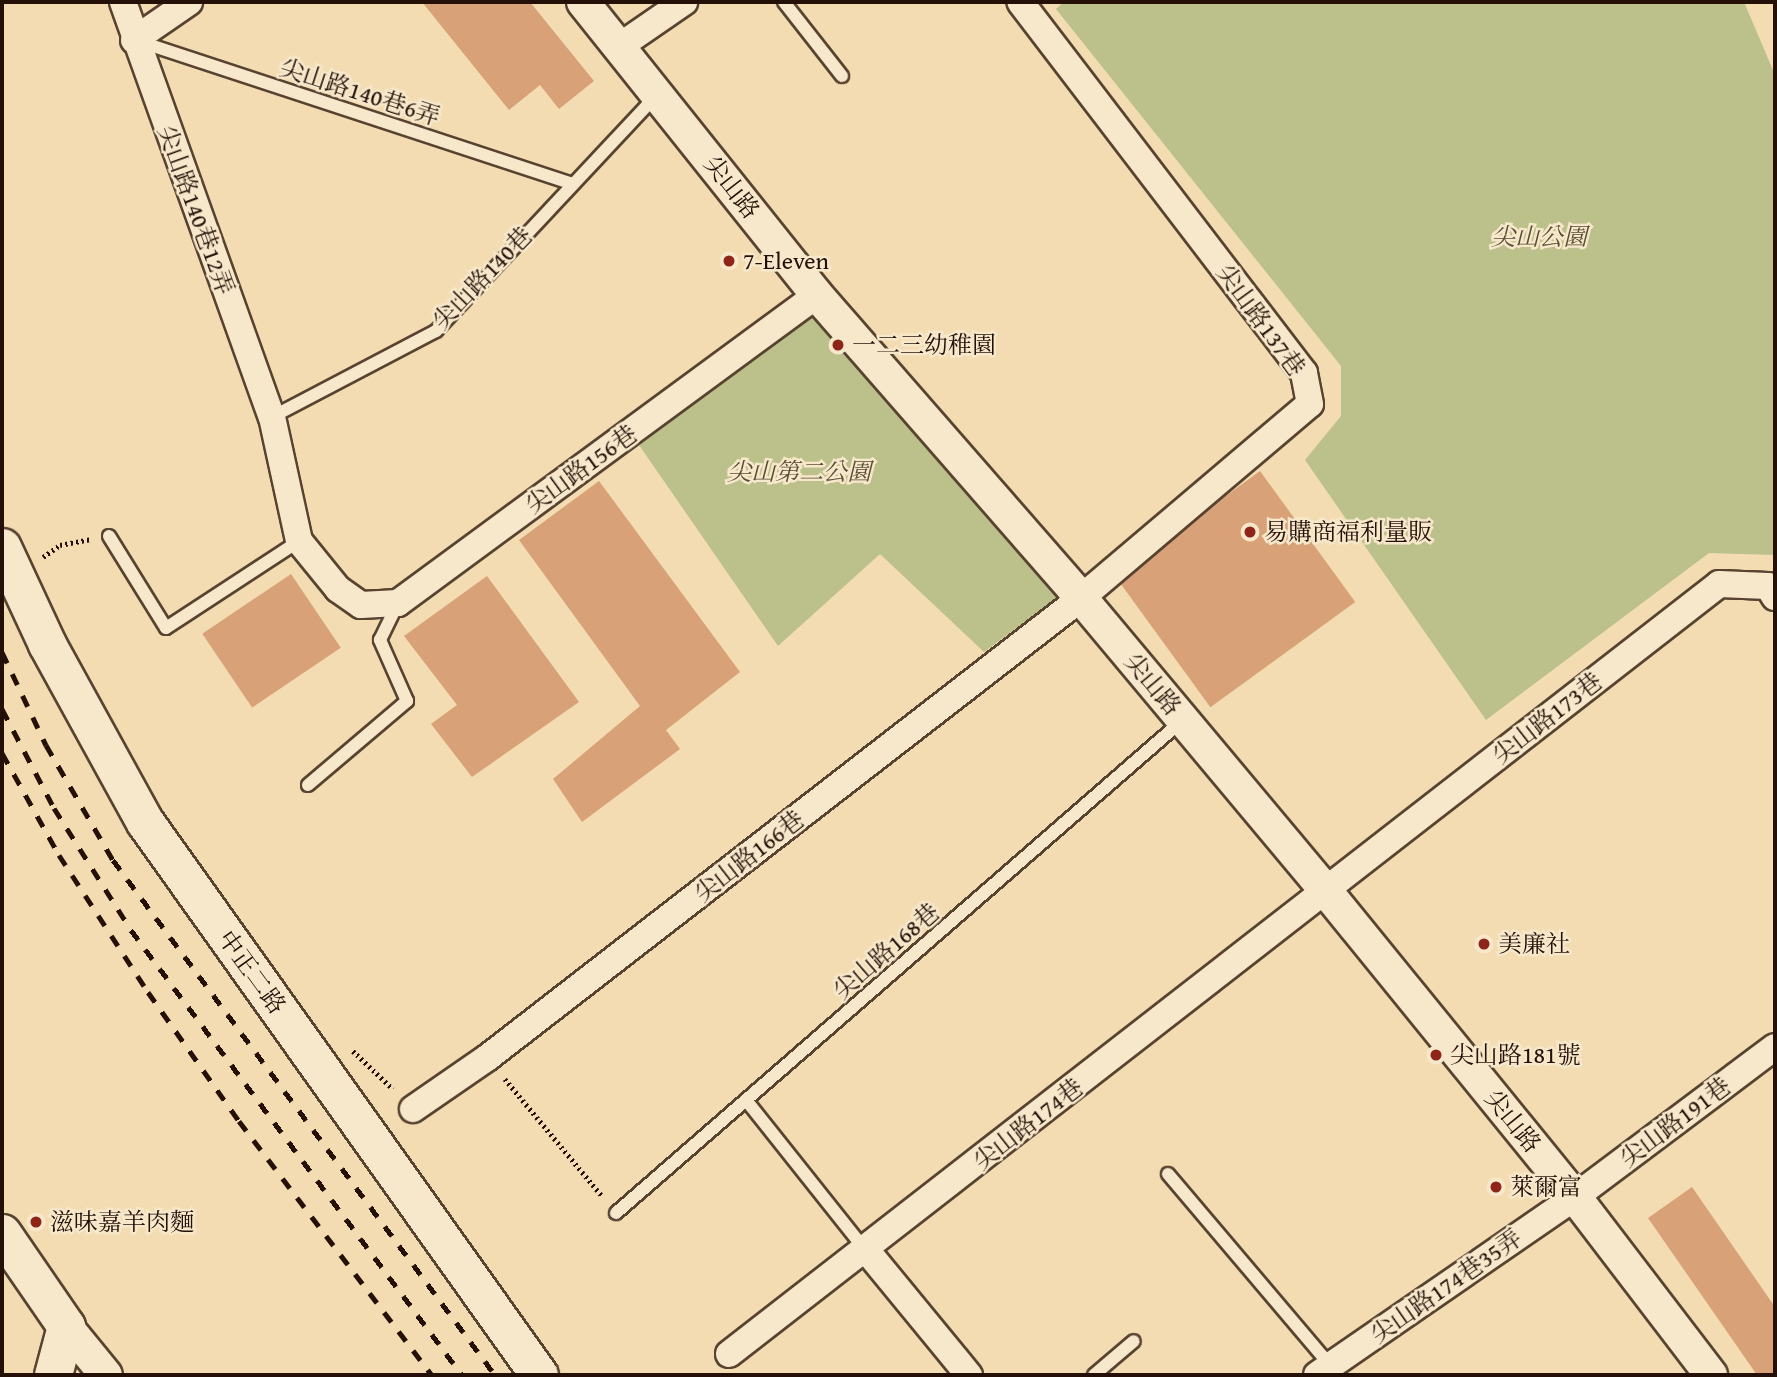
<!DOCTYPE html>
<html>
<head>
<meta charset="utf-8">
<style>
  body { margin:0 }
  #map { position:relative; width:1777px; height:1377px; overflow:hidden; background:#f3dcb1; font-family:"Gentium Book Plus","Noto Serif TC",serif }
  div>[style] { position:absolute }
  .green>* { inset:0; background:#bcc08a }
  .building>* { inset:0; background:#d8a177; transform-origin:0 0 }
  .path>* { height:4.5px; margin-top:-2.25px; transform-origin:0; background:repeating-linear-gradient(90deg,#241006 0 2px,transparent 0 5.5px) }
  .roads { filter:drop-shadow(2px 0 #584331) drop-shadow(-2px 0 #584331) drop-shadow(0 2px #584331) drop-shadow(0 -2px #584331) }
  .service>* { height:12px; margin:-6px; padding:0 6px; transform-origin:6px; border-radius:6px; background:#f7e8cc }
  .minor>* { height:26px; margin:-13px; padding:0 13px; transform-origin:13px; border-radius:13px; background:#f7e8cc }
  .tertiary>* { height:32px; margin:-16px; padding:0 16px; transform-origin:16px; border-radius:16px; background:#f7e8cc }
  .secondary>* { height:37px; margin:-18.5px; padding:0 18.5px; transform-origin:18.5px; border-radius:18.5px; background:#f7e8cc }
  .rail>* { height:5px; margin-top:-2.5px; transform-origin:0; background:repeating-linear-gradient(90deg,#241006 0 12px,transparent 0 24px) }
  .dots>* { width:19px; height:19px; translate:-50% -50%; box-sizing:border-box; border:4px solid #f7e8cc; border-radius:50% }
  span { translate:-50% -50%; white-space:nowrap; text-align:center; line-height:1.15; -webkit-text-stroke:5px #f7e8cc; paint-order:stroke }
  .street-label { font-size:24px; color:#241006 }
  .park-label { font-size:24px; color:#594e34; font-style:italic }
  .poi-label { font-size:24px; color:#241006 }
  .left { translate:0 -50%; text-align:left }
  .frame { position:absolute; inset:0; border:4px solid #241006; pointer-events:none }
</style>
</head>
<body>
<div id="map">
  <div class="green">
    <div style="clip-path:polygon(1064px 2px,1744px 2px,1775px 75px,1775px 555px,1709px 553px,1486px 720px,1305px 460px,1341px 416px,1341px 366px,1056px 9px)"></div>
    <div style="clip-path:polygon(814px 310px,953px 479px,1058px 597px,984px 652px,880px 554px,778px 646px,639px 445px)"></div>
  </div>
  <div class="building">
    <div style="clip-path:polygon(422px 2px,530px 2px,594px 81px,559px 109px,540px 85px,509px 110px)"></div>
    <div style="left:1260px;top:471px;width:162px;height:179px;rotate:54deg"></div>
    <div style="clip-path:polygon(599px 481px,740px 672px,666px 730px,680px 749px,582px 822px,553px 779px,640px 706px,519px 540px)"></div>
    <div style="left:291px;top:574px;width:89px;height:107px;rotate:56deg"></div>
    <div style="clip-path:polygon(487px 576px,579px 702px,472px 777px,431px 724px,457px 705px,404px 636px)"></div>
    <div style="clip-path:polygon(1692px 1187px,1775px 1307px,1775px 1375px,1757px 1375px,1648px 1218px)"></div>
  </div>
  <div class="path">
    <div style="left:43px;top:557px;width:21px;rotate:-35deg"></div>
    <div style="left:60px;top:545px;width:31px;rotate:-11deg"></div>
    <div style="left:353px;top:1051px;width:55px;rotate:43.5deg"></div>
    <div style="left:505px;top:1079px;width:152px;rotate:50.3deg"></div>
  </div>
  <div class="roads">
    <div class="service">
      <div style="left:784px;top:2px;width:94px;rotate:51.9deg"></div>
      <div style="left:138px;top:41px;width:457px;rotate:18.2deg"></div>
      <div style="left:272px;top:417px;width:185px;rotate:-27.7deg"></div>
      <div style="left:436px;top:331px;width:322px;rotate:-46.9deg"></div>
      <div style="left:109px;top:536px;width:108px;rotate:58.2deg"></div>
      <div style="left:166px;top:628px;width:159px;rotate:-33.2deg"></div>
      <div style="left:308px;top:785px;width:130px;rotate:-40.3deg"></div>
      <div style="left:407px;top:701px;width:67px;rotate:-113.9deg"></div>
      <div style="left:380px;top:640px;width:41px;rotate:-64.1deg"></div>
      <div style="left:746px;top:1100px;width:193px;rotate:51.5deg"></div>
      <div style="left:1168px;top:1174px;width:252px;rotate:49.7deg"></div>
      <div style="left:616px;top:1213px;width:751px;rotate:-41.01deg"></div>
      <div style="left:1094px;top:1375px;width:52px;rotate:-40.4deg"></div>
    </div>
    <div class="minor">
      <div style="left:123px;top:2px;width:441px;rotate:70.3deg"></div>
      <div style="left:272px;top:417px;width:127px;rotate:77.7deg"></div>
      <div style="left:299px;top:541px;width:62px;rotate:50.9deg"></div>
      <div style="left:338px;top:589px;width:28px;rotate:35deg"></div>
      <div style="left:361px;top:605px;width:37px;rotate:-3deg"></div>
      <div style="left:398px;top:603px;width:520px;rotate:-36.32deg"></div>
      <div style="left:134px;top:40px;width:67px;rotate:-34.6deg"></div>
      <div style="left:620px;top:46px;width:78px;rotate:-34.5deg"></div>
      <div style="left:413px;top:1109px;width:90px;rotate:-34.6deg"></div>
      <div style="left:487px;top:1058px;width:751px;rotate:-37.75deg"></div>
      <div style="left:1081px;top:598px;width:300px;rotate:-40.3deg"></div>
      <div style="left:1310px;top:404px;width:32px;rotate:-101deg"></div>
      <div style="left:1304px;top:373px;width:467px;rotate:-127.4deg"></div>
      <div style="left:867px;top:1251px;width:161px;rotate:50.6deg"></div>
      <div style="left:729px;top:1354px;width:1254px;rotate:-37.87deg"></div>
      <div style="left:1719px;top:584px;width:49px;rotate:2.3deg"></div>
      <div style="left:1768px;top:586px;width:13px;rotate:58deg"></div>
      <div style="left:1317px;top:1375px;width:313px;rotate:-34.6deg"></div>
      <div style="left:1575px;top:1197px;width:250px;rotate:-36.9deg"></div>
    </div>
    <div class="tertiary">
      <div style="left:583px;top:2px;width:375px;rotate:51.4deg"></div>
      <div style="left:817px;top:295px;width:402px;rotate:48.9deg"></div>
      <div style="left:1081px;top:598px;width:382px;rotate:50.1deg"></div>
      <div style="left:1326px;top:891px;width:395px;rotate:50.9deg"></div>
      <div style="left:1575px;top:1197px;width:224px;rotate:52.6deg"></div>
      <div style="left:66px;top:1326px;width:63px;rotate:50.8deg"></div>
    </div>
    <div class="secondary">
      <div style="left:2px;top:547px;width:107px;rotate:65.1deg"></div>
      <div style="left:47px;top:644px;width:203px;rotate:61.2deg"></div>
      <div style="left:145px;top:822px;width:679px;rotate:54.53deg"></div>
      <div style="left:2px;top:1233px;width:113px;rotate:55.5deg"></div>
      <div style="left:66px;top:1326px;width:51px;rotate:104.9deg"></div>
    </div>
  </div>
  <div class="rail">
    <div style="left:2px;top:652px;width:103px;rotate:64.7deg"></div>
    <div style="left:46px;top:745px;width:133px;rotate:59.8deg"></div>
    <div style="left:113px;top:860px;width:641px;rotate:53.43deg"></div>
    <div style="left:2px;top:709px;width:112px;rotate:62.3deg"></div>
    <div style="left:54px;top:808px;width:144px;rotate:57.7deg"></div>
    <div style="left:131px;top:930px;width:555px;rotate:53.36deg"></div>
    <div style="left:2px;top:753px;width:117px;rotate:60.8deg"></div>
    <div style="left:59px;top:855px;width:163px;rotate:57deg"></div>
    <div style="left:148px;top:992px;width:158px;rotate:54.8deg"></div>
    <div style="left:239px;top:1121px;width:319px;rotate:52.8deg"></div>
  </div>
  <div class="dots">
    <div style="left:729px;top:261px;background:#8f2418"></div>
    <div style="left:838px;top:345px;background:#8f2418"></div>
    <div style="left:1250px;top:532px;background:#8f2418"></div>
    <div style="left:1484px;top:944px;background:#8f2418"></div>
    <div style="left:1436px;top:1055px;background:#8f2418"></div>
    <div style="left:1496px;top:1187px;background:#8f2418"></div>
    <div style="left:36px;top:1222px;background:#8f2418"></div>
  </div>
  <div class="street-label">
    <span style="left:360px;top:92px;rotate:18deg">尖山路140巷6弄</span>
    <span style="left:732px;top:187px;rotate:52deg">尖山路</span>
    <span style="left:196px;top:210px;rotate:70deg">尖山路140巷12弄</span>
    <span style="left:482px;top:278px;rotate:-46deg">尖山路140巷</span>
    <span style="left:1261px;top:320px;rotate:54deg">尖山路137巷</span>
    <span style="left:581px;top:469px;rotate:-36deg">尖山路156巷</span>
    <span style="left:1153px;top:684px;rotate:50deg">尖山路</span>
    <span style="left:1547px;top:718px;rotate:-38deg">尖山路173巷</span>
    <span style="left:749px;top:856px;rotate:-38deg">尖山路166巷</span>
    <span style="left:886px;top:951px;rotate:-41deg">尖山路168巷</span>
    <span style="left:252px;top:972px;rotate:54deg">中正二路</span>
    <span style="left:1513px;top:1121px;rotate:51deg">尖山路</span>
    <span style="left:1675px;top:1122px;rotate:-37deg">尖山路191巷</span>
    <span style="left:1028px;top:1124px;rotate:-38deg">尖山路174巷</span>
    <span style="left:1446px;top:1286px;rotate:-35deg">尖山路174巷35弄</span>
  </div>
  <div class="park-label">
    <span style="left:1539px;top:237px">尖山公園</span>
    <span style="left:799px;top:472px">尖山第二公園</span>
  </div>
  <div class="poi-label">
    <span class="left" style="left:743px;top:261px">7-Eleven</span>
    <span class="left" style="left:852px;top:345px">一二三幼稚園</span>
    <span class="left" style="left:1264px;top:532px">易購商福利量販</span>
    <span class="left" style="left:1498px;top:944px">美廉社</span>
    <span class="left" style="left:1450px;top:1055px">尖山路181號</span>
    <span class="left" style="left:1510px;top:1187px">萊爾富</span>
    <span class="left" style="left:50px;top:1222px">滋味嘉羊肉麵</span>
  </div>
  <div class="frame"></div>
</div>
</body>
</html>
